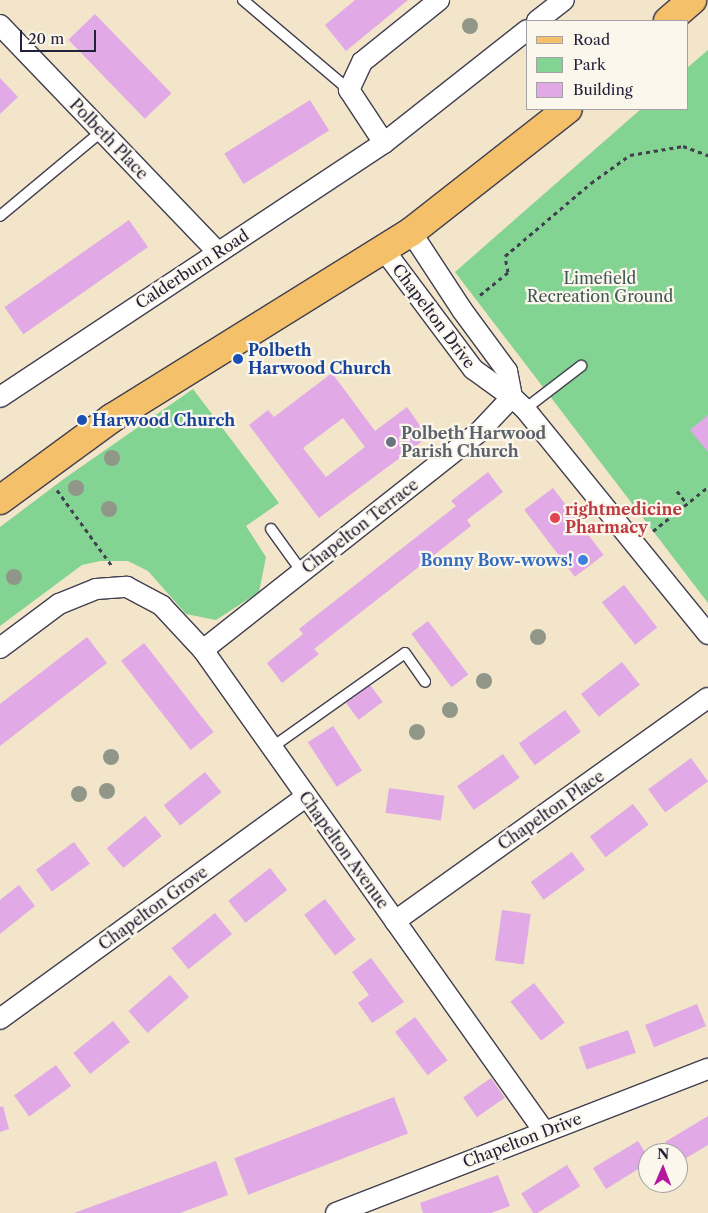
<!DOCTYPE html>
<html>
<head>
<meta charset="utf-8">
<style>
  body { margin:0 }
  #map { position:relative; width:708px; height:1213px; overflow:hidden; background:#f2e5c9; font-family:"Libre Caslon Text",serif }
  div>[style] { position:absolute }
  .green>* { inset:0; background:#83d393 }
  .building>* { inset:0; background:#e1a9e6; transform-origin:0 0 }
  .path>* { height:3px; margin-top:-1.5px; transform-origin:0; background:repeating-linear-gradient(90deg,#413f50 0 4px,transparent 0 8px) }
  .roads { filter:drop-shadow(1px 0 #413f50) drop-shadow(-1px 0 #413f50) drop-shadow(0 1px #413f50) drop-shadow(0 -1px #413f50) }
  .service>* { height:10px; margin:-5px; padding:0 5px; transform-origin:5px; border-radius:5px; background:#fff }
  .minor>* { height:20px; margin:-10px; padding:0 10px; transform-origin:10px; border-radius:10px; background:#fff }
  .primary>* { height:28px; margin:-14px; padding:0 14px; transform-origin:14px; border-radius:14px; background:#f4c16a }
  .trees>* { width:16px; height:16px; margin:-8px; border-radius:50%; background:#909789 }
  .dots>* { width:14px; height:14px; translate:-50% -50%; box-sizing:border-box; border:2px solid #fbf7ec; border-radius:50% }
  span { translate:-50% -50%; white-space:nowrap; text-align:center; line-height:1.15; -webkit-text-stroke:4.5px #fbf7ec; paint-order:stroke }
  .street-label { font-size:16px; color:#22223b }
  .park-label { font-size:16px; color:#3f5755 }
  .transit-label { font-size:16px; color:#164399; font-weight:700 }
  .left { translate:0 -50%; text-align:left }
  .worship-label { font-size:16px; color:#5b616d; font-weight:700 }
  .health-label { font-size:16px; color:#be3a42; font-weight:700 }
  .shop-label { font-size:16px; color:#366cbe; font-weight:700 }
  .right { translate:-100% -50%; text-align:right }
  .legend { position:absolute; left:526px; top:20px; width:162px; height:90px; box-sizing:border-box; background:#fbf7ec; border:1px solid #a4a2a5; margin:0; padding:6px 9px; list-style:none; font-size:15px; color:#22223b }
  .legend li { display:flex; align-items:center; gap:10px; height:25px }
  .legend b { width:25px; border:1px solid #a4a2a5 }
  .north { position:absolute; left:638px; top:1143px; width:50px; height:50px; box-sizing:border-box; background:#fbf7ec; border:1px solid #a4a2a5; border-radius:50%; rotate:1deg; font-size:14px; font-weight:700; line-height:20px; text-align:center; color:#22223b }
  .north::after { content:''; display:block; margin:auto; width:18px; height:22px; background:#b5179e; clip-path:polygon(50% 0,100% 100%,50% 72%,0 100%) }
  .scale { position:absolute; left:20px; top:30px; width:76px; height:22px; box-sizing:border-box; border:2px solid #22223b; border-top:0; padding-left:6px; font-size:15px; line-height:18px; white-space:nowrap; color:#22223b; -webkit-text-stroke:4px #fbf7ec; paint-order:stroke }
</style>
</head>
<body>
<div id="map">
  <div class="green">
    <div style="clip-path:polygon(708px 50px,708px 603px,455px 272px,641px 109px,687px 109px,687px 68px)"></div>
    <div style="clip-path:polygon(193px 389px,279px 503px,246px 526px,266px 557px,259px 592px,216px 620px,186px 614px,148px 571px,128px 561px,100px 561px,82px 565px,0 626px,0 527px,65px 478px)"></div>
  </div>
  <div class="building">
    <div style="clip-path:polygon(355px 0,408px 0,346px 51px,325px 25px)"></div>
    <div style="left:95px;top:14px;width:110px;height:37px;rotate:46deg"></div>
    <div style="clip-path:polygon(0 78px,18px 97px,0 114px)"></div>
    <div style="left:310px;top:100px;width:36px;height:101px;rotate:58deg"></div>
    <div style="left:129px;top:220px;width:33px;height:152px;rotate:55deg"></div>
    <div style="clip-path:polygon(evenodd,332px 373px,375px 431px,407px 407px,428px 437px,319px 518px,249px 425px,268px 410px,274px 417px,332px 373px,343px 418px,365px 447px,326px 477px,303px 448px,343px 418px)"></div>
    <div style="clip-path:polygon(708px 415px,708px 452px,690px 430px)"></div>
    <div style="clip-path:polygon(488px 472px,503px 492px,467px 520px,471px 526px,314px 649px,319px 654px,282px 683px,267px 663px,303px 634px,299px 629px,456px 506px,451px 501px)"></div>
    <div style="left:553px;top:488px;width:84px;height:36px;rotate:53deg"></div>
    <div style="left:624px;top:585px;width:54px;height:28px;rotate:52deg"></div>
    <div style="left:428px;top:621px;width:67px;height:21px;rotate:53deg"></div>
    <div style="clip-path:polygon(87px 637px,107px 663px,0 746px,0 704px)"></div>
    <div style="left:144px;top:643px;width:113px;height:29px;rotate:52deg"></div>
    <div style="left:622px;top:662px;width:29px;height:52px;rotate:52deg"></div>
    <div style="left:370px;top:685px;width:21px;height:30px;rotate:53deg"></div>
    <div style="left:565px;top:710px;width:27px;height:57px;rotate:54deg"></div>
    <div style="left:333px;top:726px;width:53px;height:30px;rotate:57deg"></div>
    <div style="left:503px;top:754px;width:29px;height:56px;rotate:55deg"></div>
    <div style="left:691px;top:758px;width:29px;height:53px;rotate:54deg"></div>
    <div style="left:205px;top:772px;width:26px;height:53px;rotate:51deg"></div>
    <div style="left:389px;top:788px;width:56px;height:25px;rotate:8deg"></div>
    <div style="left:633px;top:804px;width:26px;height:54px;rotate:53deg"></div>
    <div style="left:145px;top:816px;width:26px;height:50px;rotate:50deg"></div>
    <div style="left:74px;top:842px;width:27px;height:47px;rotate:54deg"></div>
    <div style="left:572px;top:852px;width:22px;height:51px;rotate:54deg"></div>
    <div style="left:270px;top:868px;width:28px;height:53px;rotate:52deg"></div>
    <div style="clip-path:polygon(19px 885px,35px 906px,0 934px,0 900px)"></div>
    <div style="left:325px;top:899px;width:51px;height:26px;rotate:53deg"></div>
    <div style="left:502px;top:910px;width:29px;height:51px;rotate:8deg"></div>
    <div style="left:215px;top:913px;width:27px;height:56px;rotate:51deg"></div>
    <div style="clip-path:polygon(371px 958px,404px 1002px,372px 1023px,358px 1003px,369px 995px,352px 972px)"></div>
    <div style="left:170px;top:975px;width:29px;height:55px;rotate:49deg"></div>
    <div style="left:534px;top:983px;width:50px;height:30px;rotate:52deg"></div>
    <div style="left:697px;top:1004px;width:24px;height:56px;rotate:68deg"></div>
    <div style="left:415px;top:1017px;width:54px;height:25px;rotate:53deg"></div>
    <div style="left:113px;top:1021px;width:27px;height:51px;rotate:51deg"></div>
    <div style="left:628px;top:1030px;width:24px;height:52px;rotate:71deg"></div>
    <div style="left:56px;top:1065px;width:26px;height:52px;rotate:54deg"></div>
    <div style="left:491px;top:1078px;width:24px;height:34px;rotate:55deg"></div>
    <div style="left:394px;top:1097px;width:39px;height:171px;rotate:69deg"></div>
    <div style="clip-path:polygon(3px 1106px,9px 1129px,0 1132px,0 1107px)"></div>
    <div style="clip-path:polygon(708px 1116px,708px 1145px,678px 1163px,678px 1153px,671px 1153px,665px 1142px)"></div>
    <div style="clip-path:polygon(638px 1141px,648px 1157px,648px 1163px,606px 1189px,593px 1168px)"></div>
    <div style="clip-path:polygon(216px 1161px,228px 1195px,180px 1213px,74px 1213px)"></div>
    <div style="left:567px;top:1165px;width:25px;height:54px;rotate:58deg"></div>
    <div style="clip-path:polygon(498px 1175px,510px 1206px,491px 1213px,423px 1213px,420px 1203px)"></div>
  </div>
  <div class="path">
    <div style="left:480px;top:295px;width:36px;rotate:-39deg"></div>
    <div style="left:508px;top:272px;width:16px;rotate:-101deg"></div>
    <div style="left:505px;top:256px;width:113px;rotate:-40.3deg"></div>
    <div style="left:591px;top:183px;width:48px;rotate:-35.7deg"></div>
    <div style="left:630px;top:155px;width:54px;rotate:-9.6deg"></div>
    <div style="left:683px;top:146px;width:27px;rotate:20deg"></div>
    <div style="left:57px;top:490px;width:94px;rotate:54.1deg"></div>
    <div style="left:677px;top:491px;width:16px;rotate:52deg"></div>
    <div style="left:653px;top:531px;width:70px;rotate:-38.7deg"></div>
  </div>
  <div class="roads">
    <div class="service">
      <div style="left:243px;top:0;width:139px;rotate:40.3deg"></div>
      <div style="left:0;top:216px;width:133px;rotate:-39.8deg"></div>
      <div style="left:525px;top:409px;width:71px;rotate:-37.5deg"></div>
      <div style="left:271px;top:529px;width:53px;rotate:54.2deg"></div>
      <div style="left:271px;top:748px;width:164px;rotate:-35.3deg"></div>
      <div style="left:405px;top:653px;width:35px;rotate:55deg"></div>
    </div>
    <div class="minor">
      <div style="left:537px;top:21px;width:34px;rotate:-38deg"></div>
      <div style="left:0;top:25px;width:315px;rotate:46.2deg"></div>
      <div style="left:384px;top:143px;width:64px;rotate:-123.4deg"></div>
      <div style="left:349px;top:90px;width:31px;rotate:-65deg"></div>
      <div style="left:362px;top:62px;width:99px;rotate:-38.8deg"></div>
      <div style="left:411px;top:232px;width:93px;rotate:56.8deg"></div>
      <div style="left:462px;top:310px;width:76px;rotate:53.6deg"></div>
      <div style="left:507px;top:371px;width:26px;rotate:79deg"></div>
      <div style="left:384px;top:250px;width:149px;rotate:53.2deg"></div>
      <div style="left:473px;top:369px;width:48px;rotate:35.7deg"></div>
      <div style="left:512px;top:397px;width:18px;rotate:43deg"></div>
      <div style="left:525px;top:409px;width:290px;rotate:50.9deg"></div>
      <div style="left:0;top:397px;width:460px;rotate:-33.5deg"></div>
      <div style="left:384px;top:143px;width:182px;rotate:-38.3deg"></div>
      <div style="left:0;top:648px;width:74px;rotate:-36.7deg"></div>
      <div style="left:59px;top:604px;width:40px;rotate:-22deg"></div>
      <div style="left:96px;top:589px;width:31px;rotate:-4deg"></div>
      <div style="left:127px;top:587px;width:40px;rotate:28deg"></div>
      <div style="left:162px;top:606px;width:60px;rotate:47deg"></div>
      <div style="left:203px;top:650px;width:590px;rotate:54.67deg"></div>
      <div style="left:203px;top:650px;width:352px;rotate:-38.3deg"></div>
      <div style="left:479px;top:432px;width:48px;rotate:-46.7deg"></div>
      <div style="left:395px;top:921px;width:384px;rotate:-35.5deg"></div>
      <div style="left:0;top:1019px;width:377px;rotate:-36deg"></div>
      <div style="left:336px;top:1213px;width:399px;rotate:-21.2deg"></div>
    </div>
    <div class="primary">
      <div style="left:668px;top:21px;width:32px;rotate:-41deg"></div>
      <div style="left:0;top:500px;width:139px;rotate:-36.2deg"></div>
      <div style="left:112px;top:418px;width:352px;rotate:-31.9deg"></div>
      <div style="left:411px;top:232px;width:199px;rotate:-38.1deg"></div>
    </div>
  </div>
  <div class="trees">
    <div style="left:470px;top:26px"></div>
    <div style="left:112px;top:458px"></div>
    <div style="left:76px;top:488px"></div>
    <div style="left:109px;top:509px"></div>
    <div style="left:14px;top:577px"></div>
    <div style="left:538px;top:637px"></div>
    <div style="left:484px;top:681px"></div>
    <div style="left:450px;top:710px"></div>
    <div style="left:417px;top:732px"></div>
    <div style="left:111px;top:757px"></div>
    <div style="left:107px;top:791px"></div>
    <div style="left:79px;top:794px"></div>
  </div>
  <div class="dots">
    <div style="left:238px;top:359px;background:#1a4fb4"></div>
    <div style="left:82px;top:420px;background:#1a4fb4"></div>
    <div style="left:391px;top:442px;background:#6b7280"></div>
    <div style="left:555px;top:518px;background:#e0444e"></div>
    <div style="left:583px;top:560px;background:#3f7fe0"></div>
  </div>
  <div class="street-label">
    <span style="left:109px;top:139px;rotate:46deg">Polbeth Place</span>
    <span style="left:192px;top:269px;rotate:-33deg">Calderburn Road</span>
    <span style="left:434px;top:316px;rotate:53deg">Chapelton Drive</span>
    <span style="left:360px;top:526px;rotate:-38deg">Chapelton Terrace</span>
    <span style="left:551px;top:810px;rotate:-35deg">Chapelton Place</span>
    <span style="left:344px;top:850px;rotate:54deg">Chapelton Avenue</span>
    <span style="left:153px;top:908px;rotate:-36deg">Chapelton Grove</span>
    <span style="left:522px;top:1140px;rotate:-21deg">Chapelton Drive</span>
  </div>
  <div class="park-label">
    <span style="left:600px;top:287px">Limefield<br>Recreation Ground</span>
  </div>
  <div class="transit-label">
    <span class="left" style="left:248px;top:359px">Polbeth<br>Harwood Church</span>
    <span class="left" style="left:92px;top:420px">Harwood Church</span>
  </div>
  <div class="worship-label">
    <span class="left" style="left:401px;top:442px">Polbeth Harwood<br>Parish Church</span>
  </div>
  <div class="health-label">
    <span class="left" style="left:565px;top:518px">rightmedicine<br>Pharmacy</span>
  </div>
  <div class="shop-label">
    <span class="right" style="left:573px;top:560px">Bonny Bow-wows!</span>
  </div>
  <ul class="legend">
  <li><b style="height:6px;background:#f4c16a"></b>Road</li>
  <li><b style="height:14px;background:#83d393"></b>Park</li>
  <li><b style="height:14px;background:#e1a9e6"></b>Building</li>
  </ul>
  <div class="north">N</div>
  <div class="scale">20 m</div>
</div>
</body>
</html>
